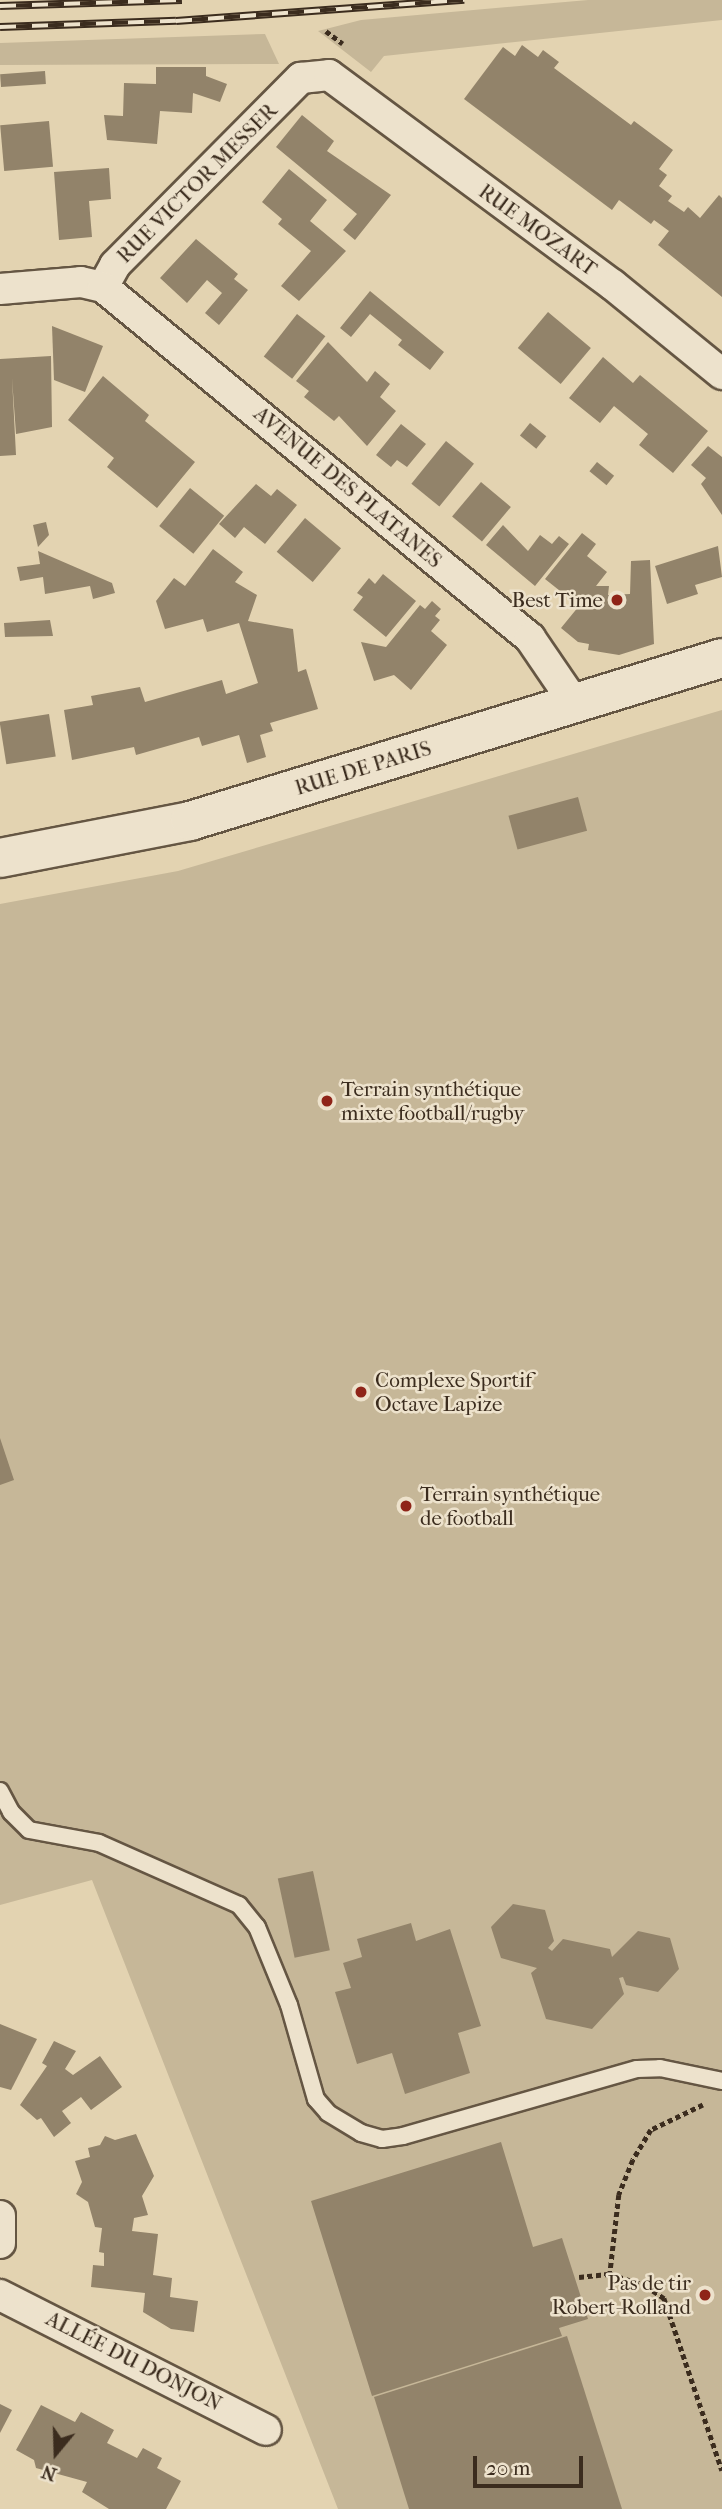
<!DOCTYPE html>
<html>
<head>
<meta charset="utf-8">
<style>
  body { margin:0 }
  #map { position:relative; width:722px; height:2509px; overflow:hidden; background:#e3d3b1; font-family:"IM FELL French Canon",serif }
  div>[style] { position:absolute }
  .green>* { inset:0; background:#c6b798 }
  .building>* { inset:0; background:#92836a; transform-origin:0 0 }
  .path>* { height:4.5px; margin-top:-2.25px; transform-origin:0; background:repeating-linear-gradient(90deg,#3b2c1e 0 5px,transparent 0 8.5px) }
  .roads { filter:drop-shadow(2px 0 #655643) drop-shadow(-2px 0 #655643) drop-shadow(0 2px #655643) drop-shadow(0 -2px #655643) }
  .lane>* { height:16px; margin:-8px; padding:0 8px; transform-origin:8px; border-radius:8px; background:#ede2cc }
  .street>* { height:30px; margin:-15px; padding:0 15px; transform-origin:15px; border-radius:15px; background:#ede2cc }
  .secondary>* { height:38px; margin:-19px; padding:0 19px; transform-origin:19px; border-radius:19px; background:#ede2cc }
  .rail>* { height:8px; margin-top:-4px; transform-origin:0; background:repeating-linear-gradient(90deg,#ede2cc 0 16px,#3b2c1e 0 32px); box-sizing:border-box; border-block:2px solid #3b2c1e }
  .dots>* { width:19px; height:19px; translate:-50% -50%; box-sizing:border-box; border:4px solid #ede2cc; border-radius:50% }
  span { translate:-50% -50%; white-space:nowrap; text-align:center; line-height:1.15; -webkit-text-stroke:5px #ede2cc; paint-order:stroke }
  .street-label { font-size:21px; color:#3b2c1e }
  .poi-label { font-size:21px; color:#3b2c1e }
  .right { translate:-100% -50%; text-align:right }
  .left { translate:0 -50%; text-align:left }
  .north { position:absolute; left:21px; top:2418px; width:70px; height:70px; -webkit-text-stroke:5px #ede2cc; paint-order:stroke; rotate:199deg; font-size:19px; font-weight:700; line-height:28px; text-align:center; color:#3b2c1e }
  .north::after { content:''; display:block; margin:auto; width:24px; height:32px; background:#3b2c1e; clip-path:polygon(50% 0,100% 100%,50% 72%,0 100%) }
  .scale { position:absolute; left:473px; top:2456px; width:110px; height:32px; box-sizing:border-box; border:4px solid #3b2c1e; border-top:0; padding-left:9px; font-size:21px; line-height:24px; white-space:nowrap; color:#3b2c1e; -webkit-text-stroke:5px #ede2cc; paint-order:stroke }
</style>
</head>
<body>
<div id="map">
  <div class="green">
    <div style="clip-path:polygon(588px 0,722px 0,722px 20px,384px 56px,371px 72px,318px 31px,361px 20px)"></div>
    <div style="clip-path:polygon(265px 34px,279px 64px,0 65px,0 43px)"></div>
    <div style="clip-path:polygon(722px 710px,722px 2509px,338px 2509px,92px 1880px,0 1905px,0 904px,178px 871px)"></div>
  </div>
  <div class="building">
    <div style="clip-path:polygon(522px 45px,538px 57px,543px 50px,559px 62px,554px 68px,631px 125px,634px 121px,673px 150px,659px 169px,667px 175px,659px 186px,672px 196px,668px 201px,684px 212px,688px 207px,700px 218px,719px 195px,722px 198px,722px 297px,658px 245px,669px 231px,654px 220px,651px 224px,619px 200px,612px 210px,464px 99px,503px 47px,515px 56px)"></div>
    <div style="clip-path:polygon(156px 67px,206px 67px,206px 76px,227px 84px,220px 102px,193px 93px,192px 113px,160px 111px,157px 144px,107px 140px,104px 115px,123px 116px,124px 83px,156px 84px)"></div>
    <div style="left:45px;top:71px;width:13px;height:45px;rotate:86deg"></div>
    <div style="clip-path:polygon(302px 115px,334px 141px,327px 151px,391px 195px,355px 240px,343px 230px,357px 214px,276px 147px)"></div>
    <div style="left:49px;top:121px;width:46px;height:49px;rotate:85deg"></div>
    <div style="clip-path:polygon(109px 168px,111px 199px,89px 201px,92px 237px,59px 240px,54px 172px)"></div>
    <div style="clip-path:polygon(289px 169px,327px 200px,310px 221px,346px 251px,299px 301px,281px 286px,311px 251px,278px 224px,282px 219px,262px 202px)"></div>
    <div style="clip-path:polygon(196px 239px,238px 274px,234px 279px,248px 290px,219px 325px,205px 313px,222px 293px,207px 280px,187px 303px,160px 278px)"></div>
    <div style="clip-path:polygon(370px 291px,444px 352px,430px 370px,398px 345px,402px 340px,370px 314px,351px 337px,340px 328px)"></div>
    <div style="left:548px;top:312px;width:56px;height:47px;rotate:40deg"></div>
    <div style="left:297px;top:314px;width:36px;height:54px;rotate:38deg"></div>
    <div style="clip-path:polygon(52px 326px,103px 346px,85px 392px,54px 380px)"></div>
    <div style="clip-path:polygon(328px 342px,367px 382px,375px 371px,390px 384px,380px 397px,396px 411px,367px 446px,339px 416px,334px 421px,304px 397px,309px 391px,296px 381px)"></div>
    <div style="clip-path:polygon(51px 356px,52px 427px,16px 434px,12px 378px,16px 455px,0 456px,0 359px)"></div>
    <div style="clip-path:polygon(603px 357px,633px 383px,640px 375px,708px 431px,673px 473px,639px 445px,648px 434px,614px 406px,600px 423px,569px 398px)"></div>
    <div style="clip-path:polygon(103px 376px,149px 415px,145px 421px,195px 462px,157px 508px,107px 467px,114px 458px,68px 420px)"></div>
    <div style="left:530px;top:423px;width:21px;height:16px;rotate:39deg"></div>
    <div style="clip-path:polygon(401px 424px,426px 444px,407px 467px,397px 460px,391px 467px,376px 455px)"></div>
    <div style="left:446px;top:441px;width:36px;height:55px;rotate:39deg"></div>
    <div style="clip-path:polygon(708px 446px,722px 457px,722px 515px,701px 484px,706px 478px,691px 465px)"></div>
    <div style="left:597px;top:462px;width:22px;height:12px;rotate:39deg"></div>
    <div style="left:481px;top:482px;width:39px;height:45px;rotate:40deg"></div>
    <div style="clip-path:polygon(256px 484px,271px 496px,277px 489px,297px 505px,265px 544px,244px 527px,235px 538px,219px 524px)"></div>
    <div style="left:190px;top:488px;width:44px;height:49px;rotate:39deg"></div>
    <div style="left:305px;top:518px;width:47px;height:44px;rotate:40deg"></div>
    <div style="clip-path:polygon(46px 522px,49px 535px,38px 547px,33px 525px)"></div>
    <div style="clip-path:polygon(503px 525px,528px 551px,540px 535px,552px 544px,559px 536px,569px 544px,535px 586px,486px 545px)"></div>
    <div style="clip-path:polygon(582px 533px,596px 544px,587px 556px,607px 572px,596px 586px,609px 586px,608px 595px,630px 594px,631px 561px,650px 560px,654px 644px,619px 655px,588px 650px,589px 644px,578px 642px,561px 628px,579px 606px,545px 579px)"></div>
    <div style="clip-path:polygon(718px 546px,722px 577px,695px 585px,698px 594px,667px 604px,655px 566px)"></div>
    <div style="clip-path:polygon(213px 549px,243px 572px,235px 582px,257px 595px,248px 621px,293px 629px,298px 672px,306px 669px,318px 709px,270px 723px,273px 731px,260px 735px,266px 757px,247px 763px,239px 735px,202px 746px,199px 737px,136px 755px,134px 747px,72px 760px,64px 710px,93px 705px,91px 696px,140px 687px,145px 702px,222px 680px,226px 694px,258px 683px,239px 623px,207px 632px,203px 619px,165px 629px,156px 601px,174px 578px,185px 586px)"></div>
    <div style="clip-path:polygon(38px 551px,112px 583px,115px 593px,93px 599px,90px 586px,45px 594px,43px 577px,20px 581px,17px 567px,40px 564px)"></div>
    <div style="clip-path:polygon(383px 574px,416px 601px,386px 637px,353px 610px,363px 597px,357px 593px,369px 578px,375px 584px)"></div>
    <div style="clip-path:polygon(432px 601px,441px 609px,435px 616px,440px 620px,431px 631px,447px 645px,411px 690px,394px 675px,374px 681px,361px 642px,386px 647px,420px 605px,425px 609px)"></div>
    <div style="clip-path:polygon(50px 620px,53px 636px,5px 637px,4px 623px)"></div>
    <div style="left:49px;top:714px;width:43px;height:50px;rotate:81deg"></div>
    <div style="left:578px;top:797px;width:35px;height:72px;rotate:75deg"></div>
    <div style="clip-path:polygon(0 1438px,14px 1480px,0 1485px)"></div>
    <div style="left:313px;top:1871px;width:81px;height:36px;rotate:78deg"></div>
    <div style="clip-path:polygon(513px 1904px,545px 1910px,554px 1941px,548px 1948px,552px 1951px,563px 1939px,610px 1949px,612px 1957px,638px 1931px,670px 1938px,679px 1969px,658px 1992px,626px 1985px,623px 1977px,619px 1978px,624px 1994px,592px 2029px,546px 2019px,531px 1973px,537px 1968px,501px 1958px,491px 1927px)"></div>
    <div style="clip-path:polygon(411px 1923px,416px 1941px,450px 1929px,481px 2026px,458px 2033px,470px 2073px,405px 2094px,392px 2053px,357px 2064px,335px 1992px,351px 1988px,343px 1963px,362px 1957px,357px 1939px)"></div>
    <div style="clip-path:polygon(0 2024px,37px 2039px,11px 2090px,0 2087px)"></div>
    <div style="clip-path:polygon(54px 2041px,76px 2051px,65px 2069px,73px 2075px,100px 2056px,122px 2087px,91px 2110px,81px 2097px,62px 2111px,71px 2123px,54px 2137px,41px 2118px,37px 2120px,20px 2105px,47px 2066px,42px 2063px)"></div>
    <div style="clip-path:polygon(136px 2134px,154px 2176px,142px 2196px,148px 2215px,134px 2218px,132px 2231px,158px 2234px,153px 2275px,172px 2278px,170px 2297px,198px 2301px,194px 2332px,171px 2329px,143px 2312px,145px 2293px,91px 2287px,93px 2265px,104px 2266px,104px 2253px,99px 2252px,102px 2228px,95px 2227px,88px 2202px,76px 2194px,82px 2182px,75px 2161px,90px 2157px,88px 2148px,100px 2145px,105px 2136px,115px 2140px)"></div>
    <div style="clip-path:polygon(501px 2142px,533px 2247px,562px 2238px,588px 2319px,559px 2328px,562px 2336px,372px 2396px,311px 2201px)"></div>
    <div style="clip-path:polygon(567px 2336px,622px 2509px,409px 2509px,374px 2397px)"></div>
    <div style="clip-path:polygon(0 2404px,12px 2410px,0 2433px)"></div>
    <div style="clip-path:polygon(41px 2405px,75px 2422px,81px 2412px,114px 2430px,107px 2443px,137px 2458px,143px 2448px,162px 2458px,157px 2468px,181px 2481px,166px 2509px,109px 2509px,82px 2492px,87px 2482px,36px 2468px,34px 2460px,16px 2450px)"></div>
  </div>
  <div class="path">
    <div style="left:326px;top:31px;width:21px;rotate:37deg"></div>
    <div style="left:703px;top:2105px;width:58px;rotate:154.3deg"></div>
    <div style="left:651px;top:2130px;width:35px;rotate:121deg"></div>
    <div style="left:633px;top:2160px;width:38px;rotate:112deg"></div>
    <div style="left:619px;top:2195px;width:80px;rotate:96.5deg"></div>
    <div style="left:610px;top:2274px;width:38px;rotate:18deg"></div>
    <div style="left:646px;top:2286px;width:22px;rotate:34deg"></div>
    <div style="left:664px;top:2298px;width:182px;rotate:71.4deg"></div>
    <div style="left:579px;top:2277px;width:31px;rotate:-6deg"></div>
  </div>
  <div class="roads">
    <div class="lane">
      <div style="left:0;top:1791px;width:24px;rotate:62deg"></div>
      <div style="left:11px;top:1812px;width:25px;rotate:45deg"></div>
      <div style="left:29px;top:1830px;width:71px;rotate:10.5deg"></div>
      <div style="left:99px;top:1843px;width:153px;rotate:23.9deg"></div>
      <div style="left:239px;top:1905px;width:28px;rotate:51deg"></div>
      <div style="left:257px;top:1927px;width:84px;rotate:67.7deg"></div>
      <div style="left:289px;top:2005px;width:98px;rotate:74deg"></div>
      <div style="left:316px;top:2099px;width:18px;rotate:49deg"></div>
      <div style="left:328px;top:2113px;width:39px;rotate:31deg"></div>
      <div style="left:361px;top:2133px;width:22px;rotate:16deg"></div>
      <div style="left:382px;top:2139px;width:21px;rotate:-8deg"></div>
      <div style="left:403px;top:2136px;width:243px;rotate:-16deg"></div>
      <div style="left:637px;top:2069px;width:23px;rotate:-2deg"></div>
      <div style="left:660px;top:2068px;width:63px;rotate:11.8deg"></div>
    </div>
    <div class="street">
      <div style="left:103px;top:287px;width:25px;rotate:-61deg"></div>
      <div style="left:115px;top:265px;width:264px;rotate:-45.2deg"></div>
      <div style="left:301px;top:78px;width:28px;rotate:-6deg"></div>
      <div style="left:329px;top:75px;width:353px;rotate:36.5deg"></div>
      <div style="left:613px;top:285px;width:141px;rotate:39.2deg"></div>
      <div style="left:0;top:289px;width:81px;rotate:-4.9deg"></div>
      <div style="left:81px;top:282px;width:23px;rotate:13deg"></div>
      <div style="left:103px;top:287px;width:553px;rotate:39.42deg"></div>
      <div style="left:530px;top:638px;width:80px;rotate:55.7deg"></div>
      <div style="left:0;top:2216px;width:27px;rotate:90deg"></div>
      <div style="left:0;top:2295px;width:298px;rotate:26.9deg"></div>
    </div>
    <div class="secondary">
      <div style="left:0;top:858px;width:194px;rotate:-11deg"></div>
      <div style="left:190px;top:821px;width:556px;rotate:-17.03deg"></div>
    </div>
  </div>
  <div class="rail">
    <div style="left:0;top:6px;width:182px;rotate:-1.9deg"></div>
    <div style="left:0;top:27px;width:176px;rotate:-2deg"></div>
    <div style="left:176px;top:21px;width:289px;rotate:-4.2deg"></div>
  </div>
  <div class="dots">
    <div style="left:617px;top:600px;background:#8f2418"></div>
    <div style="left:327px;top:1101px;background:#8f2418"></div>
    <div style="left:361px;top:1392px;background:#8f2418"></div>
    <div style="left:406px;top:1506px;background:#8f2418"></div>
    <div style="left:705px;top:2295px;background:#8f2418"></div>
  </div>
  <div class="street-label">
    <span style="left:197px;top:183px;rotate:-45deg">RUE VICTOR MESSER</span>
    <span style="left:538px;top:230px;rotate:36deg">RUE MOZART</span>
    <span style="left:348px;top:487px;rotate:40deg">AVENUE DES PLATANES</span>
    <span style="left:363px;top:768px;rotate:-17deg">RUE DE PARIS</span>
    <span style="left:134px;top:2361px;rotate:27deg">ALLÉE DU DONJON</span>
  </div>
  <div class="poi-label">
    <span class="right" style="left:603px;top:600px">Best Time</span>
    <span class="left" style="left:341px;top:1101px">Terrain synthétique<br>mixte football/rugby</span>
    <span class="left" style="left:375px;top:1392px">Complexe Sportif<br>Octave Lapize</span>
    <span class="left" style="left:420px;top:1506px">Terrain synthétique<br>de football</span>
    <span class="right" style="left:691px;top:2295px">Pas de tir<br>Robert-Rolland</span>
  </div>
  <div class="north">N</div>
  <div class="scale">20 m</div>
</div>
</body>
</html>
